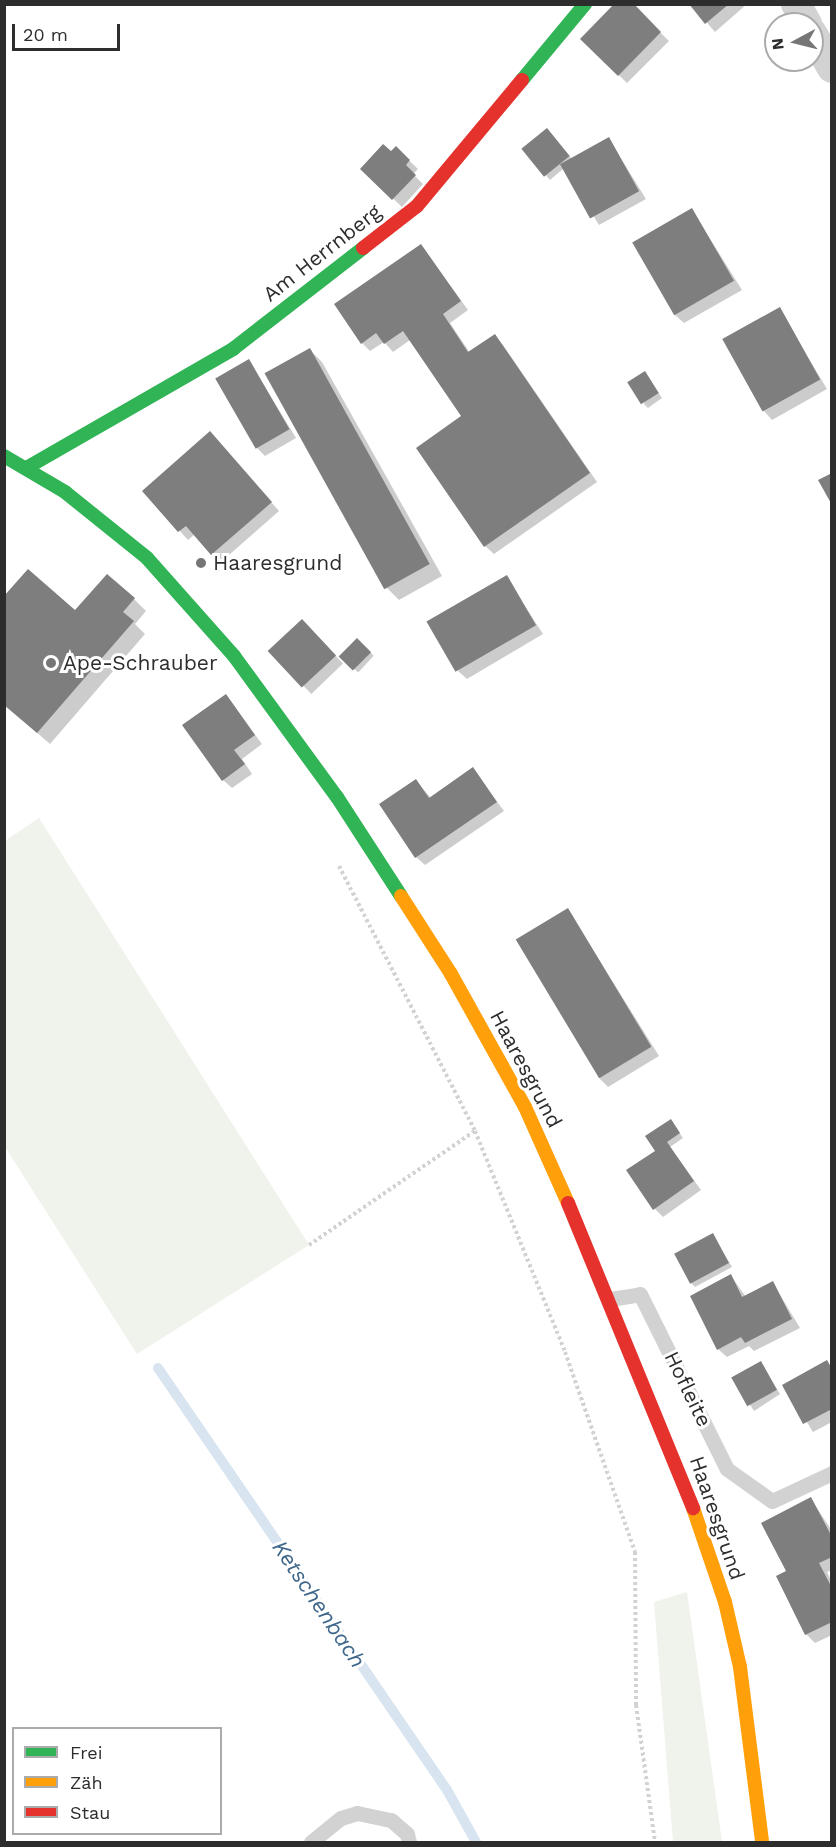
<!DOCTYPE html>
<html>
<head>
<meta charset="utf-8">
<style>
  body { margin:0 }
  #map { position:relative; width:836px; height:1847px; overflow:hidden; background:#fff; font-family:"Work Sans",sans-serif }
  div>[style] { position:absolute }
  .green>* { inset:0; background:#eff3eb }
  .shadow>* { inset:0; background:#0003; transform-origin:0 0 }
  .stream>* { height:10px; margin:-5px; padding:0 5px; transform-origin:5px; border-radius:5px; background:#d8e4f0 }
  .building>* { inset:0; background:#7e7e7e; transform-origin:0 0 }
  .path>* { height:4px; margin-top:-2px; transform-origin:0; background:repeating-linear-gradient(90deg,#d2d2d2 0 3px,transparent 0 6px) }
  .lane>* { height:15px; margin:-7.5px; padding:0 7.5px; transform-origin:7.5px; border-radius:7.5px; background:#d2d2d2 }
  .street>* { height:30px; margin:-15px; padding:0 15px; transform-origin:15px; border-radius:15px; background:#d2d2d2 }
  .fast>* { height:14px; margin:-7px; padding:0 7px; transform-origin:7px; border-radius:7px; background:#30b455 }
  .slow>* { height:14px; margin:-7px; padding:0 7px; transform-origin:7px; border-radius:7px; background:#ff9f0a }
  .jam>* { height:14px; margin:-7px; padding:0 7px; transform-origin:7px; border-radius:7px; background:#e5322d }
  .dots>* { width:16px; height:16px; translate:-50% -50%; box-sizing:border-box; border:3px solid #fff; border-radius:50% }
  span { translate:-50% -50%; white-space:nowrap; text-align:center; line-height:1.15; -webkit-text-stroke:6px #fff; paint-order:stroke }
  .street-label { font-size:21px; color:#2d2d2d }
  .poi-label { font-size:21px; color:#2d2d2d }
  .left { translate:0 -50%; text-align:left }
  .water-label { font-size:22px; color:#3f678b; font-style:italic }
  .frame { position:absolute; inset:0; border:6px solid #2d2d2d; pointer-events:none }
  .legend { position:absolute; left:12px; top:1727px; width:210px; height:108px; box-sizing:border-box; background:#fff; border:2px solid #ababab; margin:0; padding:8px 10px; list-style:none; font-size:18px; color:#2d2d2d }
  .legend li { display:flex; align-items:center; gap:12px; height:30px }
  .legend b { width:30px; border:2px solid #ababab }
  .north { position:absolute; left:764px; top:12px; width:60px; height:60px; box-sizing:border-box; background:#fff; border:2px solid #ababab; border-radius:50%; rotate:263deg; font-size:16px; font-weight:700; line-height:24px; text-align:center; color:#2d2d2d }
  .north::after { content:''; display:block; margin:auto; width:21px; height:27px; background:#767676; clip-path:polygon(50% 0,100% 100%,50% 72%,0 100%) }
  .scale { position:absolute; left:12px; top:24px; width:108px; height:27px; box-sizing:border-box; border:3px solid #2d2d2d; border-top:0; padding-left:8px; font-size:18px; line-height:21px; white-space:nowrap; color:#2d2d2d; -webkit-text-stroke:4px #fff; paint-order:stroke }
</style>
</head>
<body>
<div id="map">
  <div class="green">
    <div style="clip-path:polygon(39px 818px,309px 1245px,137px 1354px,5px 1147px,5px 841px)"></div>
    <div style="clip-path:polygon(687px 1592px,722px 1842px,673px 1842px,654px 1602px)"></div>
  </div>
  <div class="shadow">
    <div style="clip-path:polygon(631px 4px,669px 41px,627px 83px,582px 39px)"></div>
    <div style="clip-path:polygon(691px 4px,747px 4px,715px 32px)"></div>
    <div style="clip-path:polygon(551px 134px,572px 159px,609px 139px,646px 199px,599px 225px,564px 168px,550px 180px,524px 150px)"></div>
    <div style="clip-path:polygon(396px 148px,418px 169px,413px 174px,423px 184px,402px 207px,362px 169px)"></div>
    <div style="clip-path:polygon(692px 210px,742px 290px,684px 323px,675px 315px)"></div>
    <div style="clip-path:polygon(421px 245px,468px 310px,450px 323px,470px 353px,494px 336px,503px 345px,597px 482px,494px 554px,485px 546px,463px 416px,410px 340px,393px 352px,384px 342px,370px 351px,362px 343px)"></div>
    <div style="clip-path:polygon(779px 309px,827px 389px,772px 420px,764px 411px)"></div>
    <div style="clip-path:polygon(310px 350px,322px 362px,442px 576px,399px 600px,387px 588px,266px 374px)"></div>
    <div style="clip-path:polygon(249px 361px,296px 438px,265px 456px,256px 447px)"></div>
    <div style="clip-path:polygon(648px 377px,662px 398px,648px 408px,644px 404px)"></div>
    <div style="clip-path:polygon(218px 442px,279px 511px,221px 562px,195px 534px,188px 540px,144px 491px)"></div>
    <div style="clip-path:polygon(506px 577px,543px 634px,467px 679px,458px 671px)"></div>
    <div style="clip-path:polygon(134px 599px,146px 611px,135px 624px,145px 634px,50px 744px,4px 704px,75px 612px)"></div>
    <div style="left:302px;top:621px;width:59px;height:44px;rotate:46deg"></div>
    <div style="left:357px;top:640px;width:23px;height:23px;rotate:43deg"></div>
    <div style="clip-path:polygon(226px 696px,262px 744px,242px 759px,252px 774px,232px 788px,223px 780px)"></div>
    <div style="clip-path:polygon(473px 769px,504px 811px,425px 865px,416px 857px,416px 781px,431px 798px)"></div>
    <div style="clip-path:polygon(568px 910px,659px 1056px,608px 1087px,600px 1079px)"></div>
    <div style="clip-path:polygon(674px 1125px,683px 1138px,670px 1147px,701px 1190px,663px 1217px,655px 1209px,657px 1151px)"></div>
    <div style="clip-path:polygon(713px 1235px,732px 1267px,695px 1287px,691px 1283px)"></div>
    <div style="clip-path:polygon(731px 1276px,746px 1297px,773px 1283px,800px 1328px,754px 1351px,749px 1346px,727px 1357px,718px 1349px)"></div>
    <div style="clip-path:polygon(827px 1362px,832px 1367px,832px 1422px,813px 1432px,784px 1385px)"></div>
    <div style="left:760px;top:1363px;width:37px;height:31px;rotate:57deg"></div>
    <div style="clip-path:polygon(811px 1499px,832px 1531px,832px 1570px,827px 1572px,832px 1582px,832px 1635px,815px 1643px,806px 1634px,778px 1577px,788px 1572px)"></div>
  </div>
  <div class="stream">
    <div style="left:158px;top:1368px;width:511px;rotate:55.6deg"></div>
    <div style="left:447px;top:1790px;width:60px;rotate:60.9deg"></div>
  </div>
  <div class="building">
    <div style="clip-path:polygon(614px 4px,634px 4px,661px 32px,618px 76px,580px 39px)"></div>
    <div style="clip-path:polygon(689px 4px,729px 4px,705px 24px)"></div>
    <div style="left:547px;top:128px;width:36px;height:33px;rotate:51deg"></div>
    <div style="left:609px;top:137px;width:62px;height:56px;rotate:61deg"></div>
    <div style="clip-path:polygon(383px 144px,391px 151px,396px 146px,410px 160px,406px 165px,416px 175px,392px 200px,360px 169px)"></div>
    <div style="left:692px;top:208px;width:84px;height:69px;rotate:60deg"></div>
    <div style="clip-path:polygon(421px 244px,461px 301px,443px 314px,468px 352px,495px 334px,590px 473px,484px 547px,416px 448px,461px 416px,403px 331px,384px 344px,376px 333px,361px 344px,334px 304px)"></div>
    <div style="left:780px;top:307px;width:83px;height:66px;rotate:61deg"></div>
    <div style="left:310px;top:348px;width:247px;height:52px;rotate:61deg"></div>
    <div style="left:249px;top:359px;width:81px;height:39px;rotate:60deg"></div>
    <div style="left:645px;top:371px;width:26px;height:21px;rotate:58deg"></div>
    <div style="clip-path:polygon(210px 431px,272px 502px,211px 555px,186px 526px,178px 532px,142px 491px)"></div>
    <div style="clip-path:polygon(832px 473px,832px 505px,818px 480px)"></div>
    <div style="clip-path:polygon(28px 569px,75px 610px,107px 574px,135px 598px,123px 612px,134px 621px,37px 733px,4px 705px,4px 596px)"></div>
    <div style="left:507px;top:575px;width:58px;height:93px;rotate:60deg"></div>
    <div style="left:302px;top:619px;width:50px;height:47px;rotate:47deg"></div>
    <div style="left:357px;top:638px;width:20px;height:26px;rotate:45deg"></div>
    <div style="clip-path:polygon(226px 694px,255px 735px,234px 750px,245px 764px,222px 781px,182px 725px)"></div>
    <div style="clip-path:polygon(473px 767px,497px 802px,415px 858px,379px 804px,416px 779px,429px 798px)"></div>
    <div style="left:568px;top:908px;width:162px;height:61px;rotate:59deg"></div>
    <div style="clip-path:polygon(671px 1119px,680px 1133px,667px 1142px,694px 1181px,653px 1210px,626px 1170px,655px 1151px,645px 1136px)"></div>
    <div style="left:713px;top:1233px;width:34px;height:44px;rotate:62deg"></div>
    <div style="clip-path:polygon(731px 1274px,742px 1297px,773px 1281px,792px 1319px,745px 1343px,741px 1337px,717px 1350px,690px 1296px)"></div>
    <div style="clip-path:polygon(827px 1360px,832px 1369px,832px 1409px,803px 1424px,782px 1385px)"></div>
    <div style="left:761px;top:1361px;width:33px;height:34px;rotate:61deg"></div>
    <div style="clip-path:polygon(811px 1497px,832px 1537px,832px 1557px,819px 1563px,832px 1588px,832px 1622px,805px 1635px,776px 1576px,786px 1571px,761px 1523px)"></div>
  </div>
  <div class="path">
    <div style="left:339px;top:866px;width:298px;rotate:62.8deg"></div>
    <div style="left:475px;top:1131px;width:239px;rotate:67.8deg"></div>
    <div style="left:565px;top:1352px;width:212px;rotate:70.7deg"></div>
    <div style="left:635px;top:1552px;width:153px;rotate:89.6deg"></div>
    <div style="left:636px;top:1705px;width:138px;rotate:82.1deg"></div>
    <div style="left:309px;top:1245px;width:201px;rotate:-34.5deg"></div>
  </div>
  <div class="lane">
    <div style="left:610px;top:1299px;width:30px;rotate:-9deg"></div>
    <div style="left:640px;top:1294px;width:195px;rotate:63.6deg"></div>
    <div style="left:727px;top:1469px;width:55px;rotate:35.4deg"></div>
    <div style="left:772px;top:1501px;width:66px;rotate:-25deg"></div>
    <div style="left:311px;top:1842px;width:38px;rotate:-39deg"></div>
    <div style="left:341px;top:1818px;width:17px;rotate:-17deg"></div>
    <div style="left:357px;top:1813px;width:35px;rotate:12deg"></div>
    <div style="left:391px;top:1820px;width:21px;rotate:41deg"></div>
    <div style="left:407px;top:1834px;width:8px;rotate:76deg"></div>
  </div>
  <div class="street">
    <div style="left:796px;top:4px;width:23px;rotate:61deg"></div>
    <div style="left:812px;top:33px;width:40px;rotate:60.3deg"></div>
  </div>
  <div class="fast">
    <div style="left:522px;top:80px;width:99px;rotate:-50.3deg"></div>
    <div style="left:4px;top:456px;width:71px;rotate:30.5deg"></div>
    <div style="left:65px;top:492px;width:105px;rotate:38.8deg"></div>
    <div style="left:147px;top:558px;width:131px;rotate:48.4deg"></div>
    <div style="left:234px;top:656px;width:175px;rotate:53.9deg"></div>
    <div style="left:337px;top:797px;width:118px;rotate:57.1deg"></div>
    <div style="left:28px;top:467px;width:237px;rotate:-29.9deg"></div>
    <div style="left:233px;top:349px;width:165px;rotate:-37.8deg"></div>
  </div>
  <div class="slow">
    <div style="left:401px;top:896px;width:93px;rotate:57.3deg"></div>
    <div style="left:451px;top:974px;width:152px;rotate:60.9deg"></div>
    <div style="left:525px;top:1107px;width:105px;rotate:65.9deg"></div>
    <div style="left:693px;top:1508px;width:99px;rotate:71.2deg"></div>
    <div style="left:725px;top:1602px;width:67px;rotate:77deg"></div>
    <div style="left:740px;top:1667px;width:176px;rotate:82.8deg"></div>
  </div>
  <div class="jam">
    <div style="left:363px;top:248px;width:68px;rotate:-37.9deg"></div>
    <div style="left:417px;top:206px;width:164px;rotate:-50.2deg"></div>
    <div style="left:568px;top:1203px;width:330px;rotate:67.7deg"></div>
  </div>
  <div class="dots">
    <div style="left:201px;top:563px;background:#767676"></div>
    <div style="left:51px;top:663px;background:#767676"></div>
  </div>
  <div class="street-label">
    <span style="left:322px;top:253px;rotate:-38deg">Am Herrnberg</span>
    <span style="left:526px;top:1069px;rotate:62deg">Haaresgrund</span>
    <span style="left:688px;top:1389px;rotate:64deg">Hofleite</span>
    <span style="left:717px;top:1518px;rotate:71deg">Haaresgrund</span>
  </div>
  <div class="poi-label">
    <span class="left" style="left:213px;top:563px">Haaresgrund</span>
    <span class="left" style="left:63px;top:663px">Ape-Schrauber</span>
  </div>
  <div class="water-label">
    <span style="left:319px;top:1604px;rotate:56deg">Ketschenbach</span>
  </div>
  <div class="frame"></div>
  <ul class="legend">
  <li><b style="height:8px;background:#30b455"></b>Frei</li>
  <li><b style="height:8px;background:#ff9f0a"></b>Zäh</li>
  <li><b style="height:8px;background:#e5322d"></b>Stau</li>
  </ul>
  <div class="north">N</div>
  <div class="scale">20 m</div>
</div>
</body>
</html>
